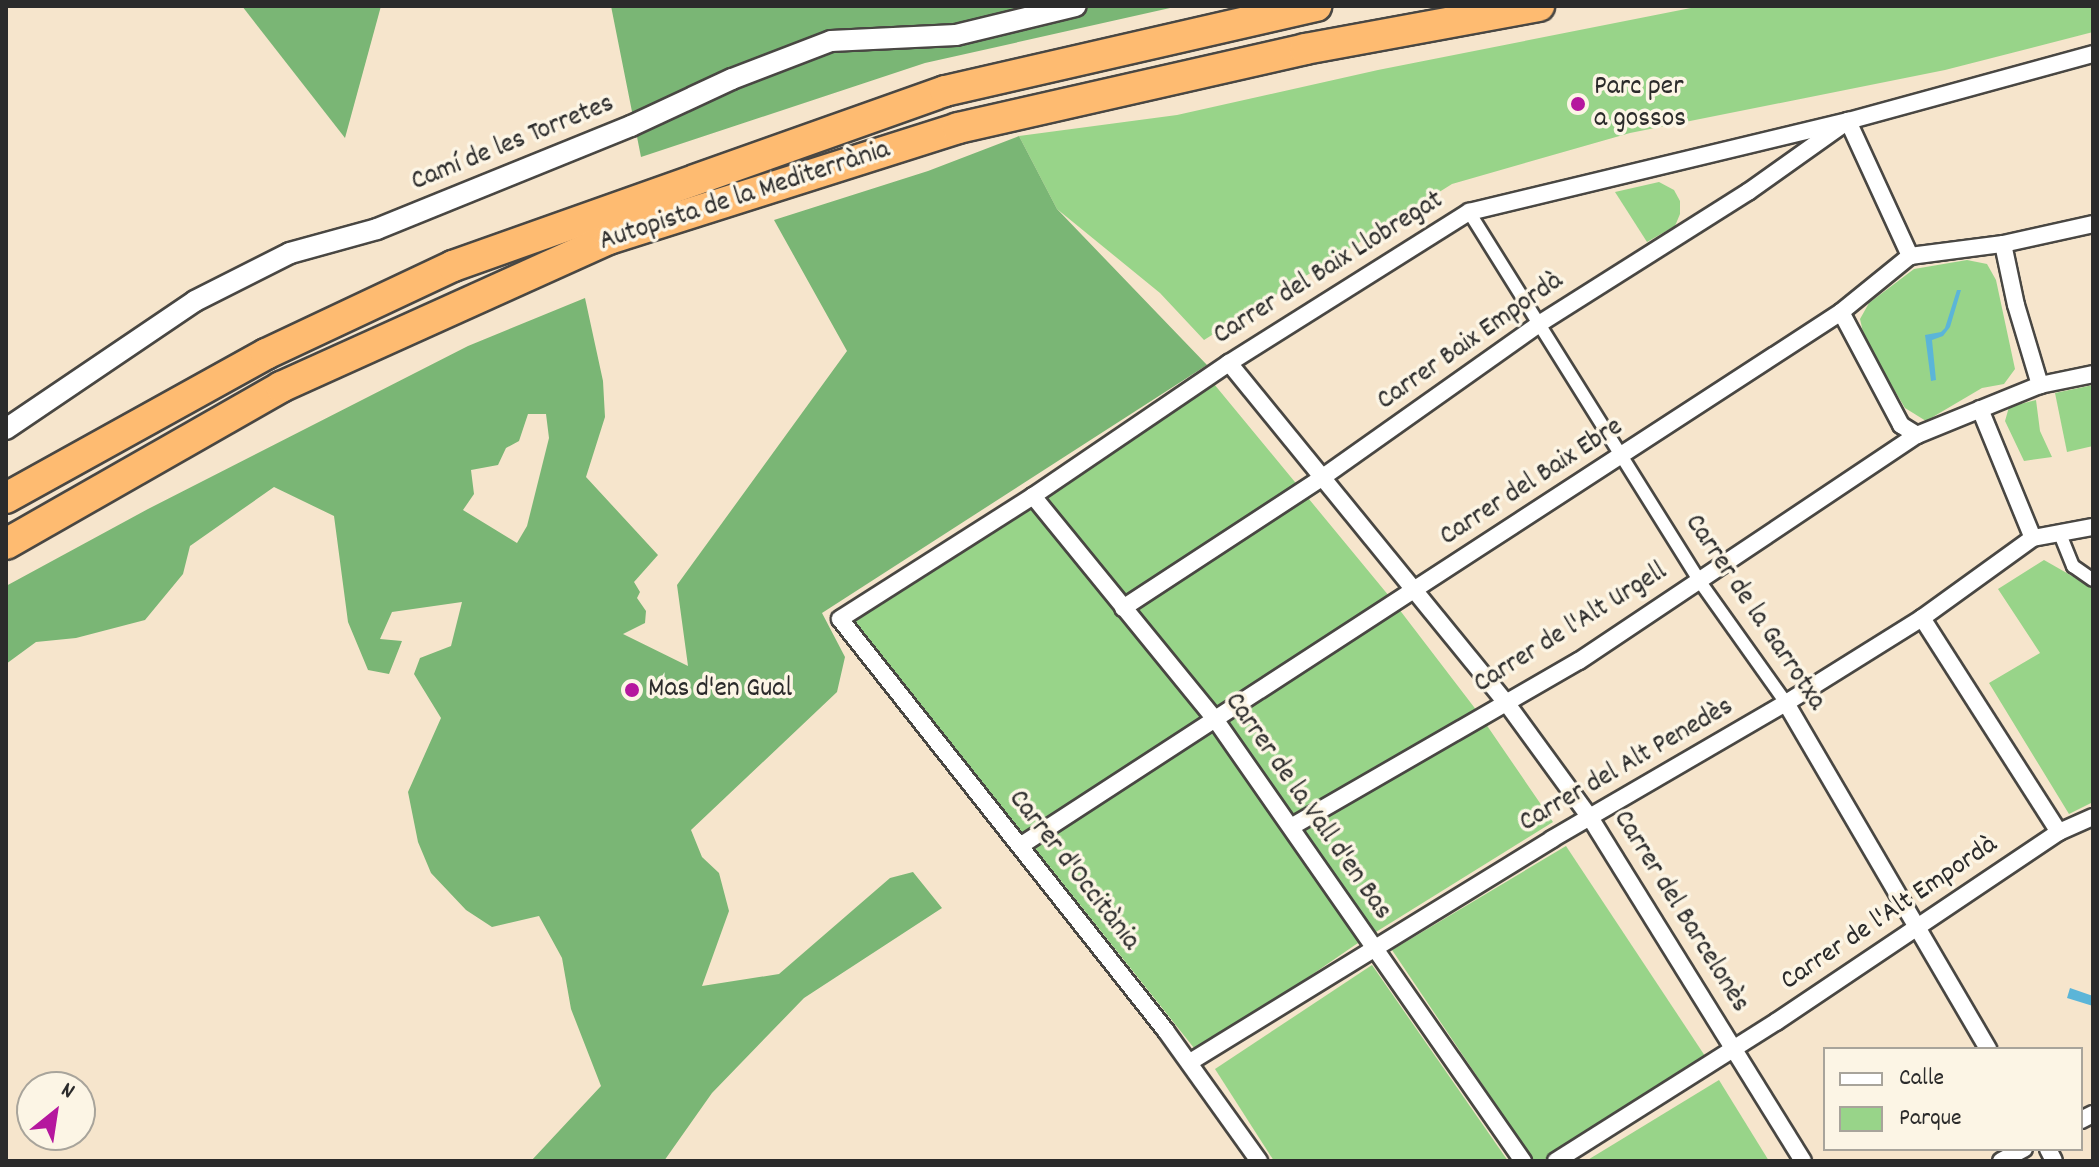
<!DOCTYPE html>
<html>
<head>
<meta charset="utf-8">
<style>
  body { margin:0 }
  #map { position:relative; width:2099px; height:1167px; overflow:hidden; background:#f6e5cc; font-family:Dekko,sans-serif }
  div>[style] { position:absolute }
  .green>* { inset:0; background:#98d489 }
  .forest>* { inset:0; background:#7ab675 }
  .water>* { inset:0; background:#5bb5d8 }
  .roads { filter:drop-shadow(2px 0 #494743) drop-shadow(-2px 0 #494743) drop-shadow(0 2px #494743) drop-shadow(0 -2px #494743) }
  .pedestrian>* { height:12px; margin:-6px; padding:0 6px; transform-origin:6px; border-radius:6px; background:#fff }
  .minor>* { height:16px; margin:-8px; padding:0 8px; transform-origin:8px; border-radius:8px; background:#fff }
  .tertiary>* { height:20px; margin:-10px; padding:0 10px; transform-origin:10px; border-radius:10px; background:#fff }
  .motorway>* { height:30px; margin:-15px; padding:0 15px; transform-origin:15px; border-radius:15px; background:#febb71 }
  .dots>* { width:22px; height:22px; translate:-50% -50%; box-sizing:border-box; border:4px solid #fcf5e5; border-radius:50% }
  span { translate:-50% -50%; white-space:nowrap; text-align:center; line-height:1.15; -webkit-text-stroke:7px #fcf5e5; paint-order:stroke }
  .poi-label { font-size:28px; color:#2b2b2b }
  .left { translate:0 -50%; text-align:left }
  .street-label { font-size:28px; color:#2b2b2b }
  .frame { position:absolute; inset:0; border:8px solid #2b2b2b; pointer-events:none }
  .legend { position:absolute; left:1823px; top:1047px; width:260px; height:104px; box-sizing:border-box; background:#fcf5e5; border:2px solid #a8a49b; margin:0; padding:10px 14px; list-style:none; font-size:24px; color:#2b2b2b }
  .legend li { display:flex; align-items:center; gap:16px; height:40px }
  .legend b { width:40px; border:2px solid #a8a49b }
  .north { position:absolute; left:16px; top:1071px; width:80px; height:80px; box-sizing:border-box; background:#fcf5e5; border:2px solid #a8a49b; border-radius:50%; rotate:30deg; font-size:22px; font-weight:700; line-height:32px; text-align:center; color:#2b2b2b }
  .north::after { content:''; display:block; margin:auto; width:28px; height:36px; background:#b5179e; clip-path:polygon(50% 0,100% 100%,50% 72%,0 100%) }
</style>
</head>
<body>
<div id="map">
  <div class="green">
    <div style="clip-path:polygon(1701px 6px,2093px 6px,2093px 32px,1945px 70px,1630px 133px,1452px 184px,1204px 340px,1160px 293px,1057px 209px,1019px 136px,1177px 115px,1378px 70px)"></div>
    <div style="clip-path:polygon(1659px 182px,1674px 190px,1680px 201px,1680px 214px,1675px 226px,1647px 242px,1615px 192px)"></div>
    <div style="clip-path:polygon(1967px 260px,1987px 264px,1996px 280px,2015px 369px,2004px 384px,1982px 388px,1926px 421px,1905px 408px,1865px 341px,1860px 319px,1869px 303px,1914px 269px)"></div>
    <div style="clip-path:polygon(1214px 384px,1389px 596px,1477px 711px,1553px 822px,1355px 945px,1198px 1053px,854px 621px)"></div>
    <div style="clip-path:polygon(2093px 385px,2093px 446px,2067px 452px,2055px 393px)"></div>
    <div style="clip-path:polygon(2036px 400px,2040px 431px,2052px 457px,2024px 461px,2005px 421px,2009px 407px)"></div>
    <div style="clip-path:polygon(2044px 560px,2093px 588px,2093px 802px,2069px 814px,1989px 683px,2040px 653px,1998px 589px)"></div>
    <div style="clip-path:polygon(1566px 846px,1705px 1056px,1542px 1161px,1534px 1161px,1392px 950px)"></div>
    <div style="clip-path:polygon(1372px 965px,1508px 1161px,1274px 1161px,1215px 1069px)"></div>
    <div style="clip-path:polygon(1719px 1080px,1769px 1161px,1586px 1161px)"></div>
  </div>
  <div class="forest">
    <div style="clip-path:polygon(242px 6px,381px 6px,345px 138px)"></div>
    <div style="clip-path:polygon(611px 6px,1179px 6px,925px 63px,641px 157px)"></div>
    <div style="clip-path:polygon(evenodd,1019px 136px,1057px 209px,1207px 365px,822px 613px,845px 657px,837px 692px,691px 830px,702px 857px,719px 873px,729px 911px,702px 986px,779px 974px,890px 878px,913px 872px,942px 908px,804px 998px,712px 1093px,664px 1161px,531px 1161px,601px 1086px,571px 1009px,562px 958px,539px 916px,492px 927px,466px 910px,431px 873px,418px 842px,408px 792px,441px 718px,414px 674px,420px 658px,451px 646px,462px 602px,392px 612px,380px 639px,402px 641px,389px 674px,368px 670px,348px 622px,334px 516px,274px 487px,190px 546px,183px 574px,145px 620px,76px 638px,36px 642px,6px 664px,6px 586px,148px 509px,468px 346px,585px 298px,603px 381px,605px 417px,586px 477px,658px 555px,634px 582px,640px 592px,637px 598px,646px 611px,645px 623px,623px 634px,688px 666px,677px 585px,847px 351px,774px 220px,928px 171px,1019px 136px,528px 414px,546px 414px,549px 438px,527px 526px,517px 543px,463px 510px,474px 494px,471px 470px,498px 465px,506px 448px,519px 441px,528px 414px)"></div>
  </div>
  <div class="water">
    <div style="clip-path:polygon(1957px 290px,1961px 290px,1950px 327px,1943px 336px,1932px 340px,1936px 380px,1931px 381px,1925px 335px,1941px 332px,1945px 328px)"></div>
    <div style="clip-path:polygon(2070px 988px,2093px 996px,2093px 1006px,2067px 998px)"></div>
  </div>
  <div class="roads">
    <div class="pedestrian">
      <div style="left:1469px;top:212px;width:433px;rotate:58deg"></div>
      <div style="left:1698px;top:579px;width:152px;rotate:54.6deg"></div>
      <div style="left:2060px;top:534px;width:35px;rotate:68deg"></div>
      <div style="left:2073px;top:566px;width:24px;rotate:35deg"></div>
    </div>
    <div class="minor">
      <div style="left:2003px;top:244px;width:62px;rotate:78deg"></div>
      <div style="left:2016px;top:305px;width:84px;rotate:73.3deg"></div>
      <div style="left:1841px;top:312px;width:128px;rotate:62deg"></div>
      <div style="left:1901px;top:425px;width:19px;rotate:32deg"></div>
      <div style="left:1229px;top:363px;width:436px;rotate:50.8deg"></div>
      <div style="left:1505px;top:701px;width:146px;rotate:53.9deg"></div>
      <div style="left:1591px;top:819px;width:402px;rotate:58.2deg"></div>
      <div style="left:1980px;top:409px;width:139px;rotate:67.7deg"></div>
      <div style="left:1033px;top:496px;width:288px;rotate:50.8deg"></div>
      <div style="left:1215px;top:719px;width:539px;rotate:55.13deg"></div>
      <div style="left:1123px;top:608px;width:239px;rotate:-33.2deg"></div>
      <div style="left:1323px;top:477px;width:265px;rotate:-35.3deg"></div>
      <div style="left:1539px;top:324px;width:247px;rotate:-32.3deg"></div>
      <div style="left:1748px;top:192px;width:123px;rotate:-35.4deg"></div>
      <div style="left:1848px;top:121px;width:149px;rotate:65.3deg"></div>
      <div style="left:1922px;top:618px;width:254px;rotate:57.4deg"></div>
      <div style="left:1786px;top:703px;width:401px;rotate:59.7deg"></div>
      <div style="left:1291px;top:827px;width:332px;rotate:-30deg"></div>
      <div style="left:1579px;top:661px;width:407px;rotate:-33.8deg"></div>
      <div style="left:1917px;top:435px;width:133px;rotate:-22.1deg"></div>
      <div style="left:2040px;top:385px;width:54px;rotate:-11.7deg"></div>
      <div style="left:1020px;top:846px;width:979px;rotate:-33.04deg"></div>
      <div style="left:1841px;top:312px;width:89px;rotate:-39.1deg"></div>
      <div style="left:1910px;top:256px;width:94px;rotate:-7.4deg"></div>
      <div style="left:2003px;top:244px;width:92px;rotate:-12.5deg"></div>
      <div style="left:1190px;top:1062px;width:425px;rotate:-31.6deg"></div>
      <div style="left:1552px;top:839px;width:271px;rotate:-30.2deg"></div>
      <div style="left:1786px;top:703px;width:160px;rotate:-32deg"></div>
      <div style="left:1922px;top:618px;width:137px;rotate:-35.8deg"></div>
      <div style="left:2033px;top:538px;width:61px;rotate:-10.4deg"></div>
      <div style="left:2081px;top:1120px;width:13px;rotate:-27deg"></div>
      <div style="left:2048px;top:1149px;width:13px;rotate:63deg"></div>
      <div style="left:1259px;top:1161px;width:160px;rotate:-125.6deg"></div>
      <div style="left:1166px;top:1031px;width:525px;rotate:-128.35deg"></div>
      <div style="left:840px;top:619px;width:229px;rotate:-32.5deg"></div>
      <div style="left:1033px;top:496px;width:237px;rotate:-34.2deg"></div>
      <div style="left:1229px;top:363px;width:284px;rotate:-32.2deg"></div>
      <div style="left:1469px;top:212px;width:390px;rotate:-13.5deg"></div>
      <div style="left:1848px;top:121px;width:254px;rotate:-15.3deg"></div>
      <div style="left:1556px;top:1161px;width:260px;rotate:-32.3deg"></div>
      <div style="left:1776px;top:1022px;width:341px;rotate:-33.9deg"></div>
      <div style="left:2059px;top:832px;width:37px;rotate:-24deg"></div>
      <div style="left:2001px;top:1161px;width:26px;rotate:-28deg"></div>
    </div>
    <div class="tertiary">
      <div style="left:6px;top:429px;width:228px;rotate:-34.1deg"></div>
      <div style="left:195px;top:301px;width:106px;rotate:-26.8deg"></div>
      <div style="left:290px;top:253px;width:90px;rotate:-15.4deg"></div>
      <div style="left:377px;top:229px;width:274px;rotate:-22.1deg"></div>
      <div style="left:631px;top:126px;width:111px;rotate:-25deg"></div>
      <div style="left:732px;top:79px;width:106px;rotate:-21deg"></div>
      <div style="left:831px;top:41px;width:125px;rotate:-2.7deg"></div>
      <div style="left:956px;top:35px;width:123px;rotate:-13.6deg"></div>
    </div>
    <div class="motorway">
      <div style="left:6px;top:498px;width:297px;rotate:-29deg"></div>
      <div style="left:266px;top:354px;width:207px;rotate:-25.2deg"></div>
      <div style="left:453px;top:266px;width:522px;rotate:-19.58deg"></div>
      <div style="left:945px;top:91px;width:381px;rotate:-12.9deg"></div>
      <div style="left:6px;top:544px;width:317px;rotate:-29.7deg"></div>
      <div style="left:281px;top:387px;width:360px;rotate:-24.3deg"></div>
      <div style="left:609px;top:239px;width:366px;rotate:-17.6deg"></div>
      <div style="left:958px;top:128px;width:356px;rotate:-12.8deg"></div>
      <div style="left:1305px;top:49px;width:238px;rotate:-10.4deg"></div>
    </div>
  </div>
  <div class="dots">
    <div style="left:1578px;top:104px;background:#b5179e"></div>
    <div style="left:632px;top:690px;background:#b5179e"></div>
  </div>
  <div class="poi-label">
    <span class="left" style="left:1594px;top:104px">Parc per<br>a gossos</span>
    <span class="left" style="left:648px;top:690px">Mas d'en Gual</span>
  </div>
  <div class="street-label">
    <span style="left:513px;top:144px;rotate:-22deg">Camí de les Torretes</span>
    <span style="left:745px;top:197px;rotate:-18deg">Autopista de la Mediterrània</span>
    <span style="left:1329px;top:269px;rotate:-32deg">Carrer del Baix Llobregat</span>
    <span style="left:1471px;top:342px;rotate:-35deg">Carrer Baix Empordà</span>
    <span style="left:1532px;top:483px;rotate:-33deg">Carrer del Baix Ebre</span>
    <span style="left:1754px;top:613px;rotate:56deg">Carrer de la Garrotxa</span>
    <span style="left:1571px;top:629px;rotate:-32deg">Carrer de l'Alt Urgell</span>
    <span style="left:1627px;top:766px;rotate:-30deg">Carrer del Alt Penedès</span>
    <span style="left:1307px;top:807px;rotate:55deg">Carrer de la Vall d'en Bas</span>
    <span style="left:1073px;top:871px;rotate:52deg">Carrer d'Occitània</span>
    <span style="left:1680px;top:912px;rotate:58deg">Carrer del Barcelonès</span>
    <span style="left:1890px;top:914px;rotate:-34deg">Carrer de l'Alt Empordà</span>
  </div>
  <div class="frame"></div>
  <ul class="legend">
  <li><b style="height:10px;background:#fff"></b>Calle</li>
  <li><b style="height:22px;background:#98d489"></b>Parque</li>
  </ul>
  <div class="north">N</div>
</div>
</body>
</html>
